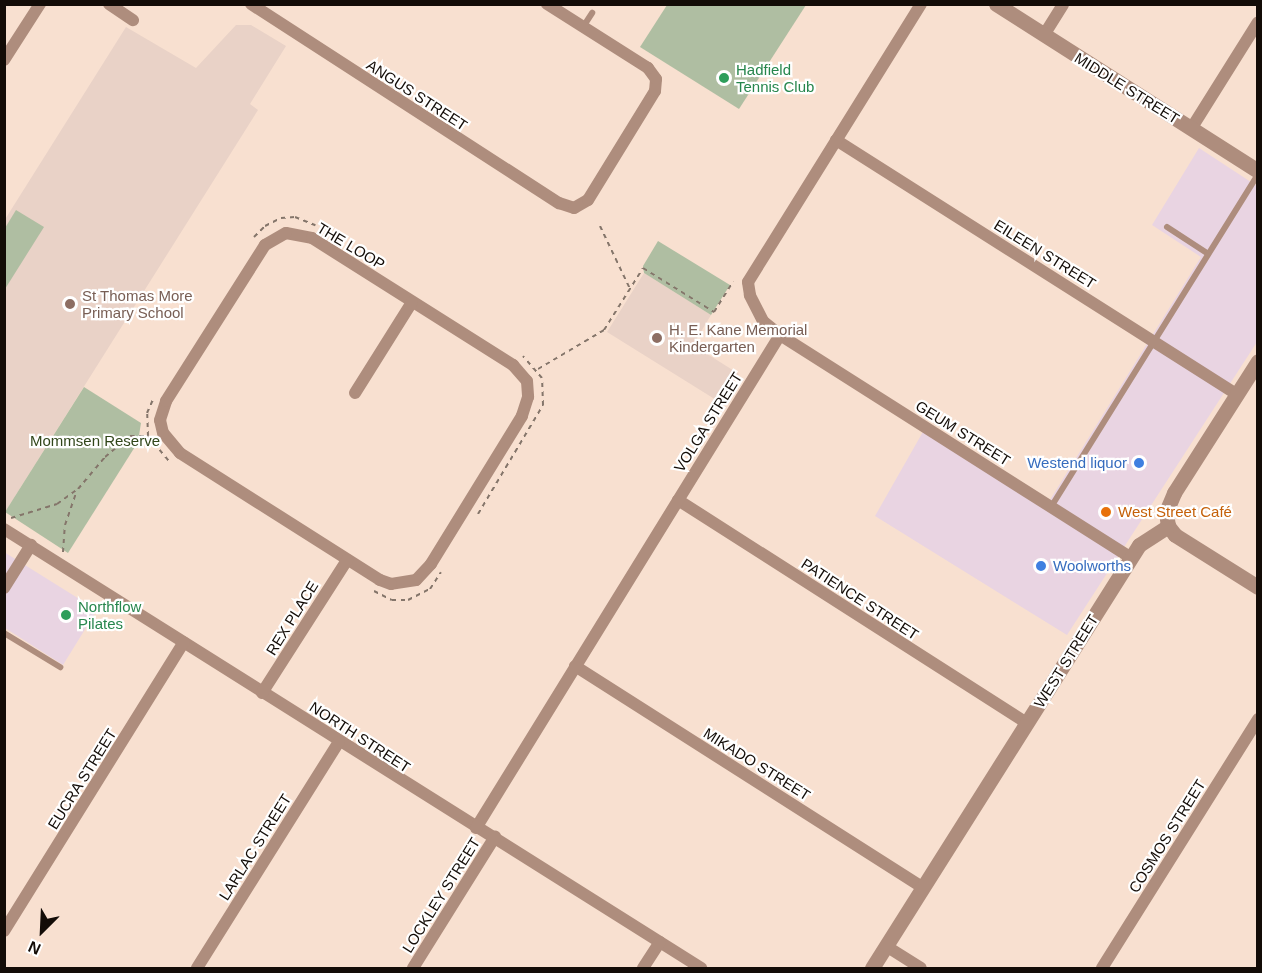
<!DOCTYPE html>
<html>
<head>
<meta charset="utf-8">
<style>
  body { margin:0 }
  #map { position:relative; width:1262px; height:973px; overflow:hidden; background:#f8e0d0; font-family:Arial,sans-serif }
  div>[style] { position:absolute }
  .commercial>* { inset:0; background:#e9d4e2 }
  .education>* { inset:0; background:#e9d2c7 }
  .green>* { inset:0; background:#afbea2 }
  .path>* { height:2px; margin-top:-1px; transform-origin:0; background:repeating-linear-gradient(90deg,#84756a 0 4.5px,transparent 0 9px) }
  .service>* { height:6px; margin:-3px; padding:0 3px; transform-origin:3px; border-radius:3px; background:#ae8d7d }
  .minor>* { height:12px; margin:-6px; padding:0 6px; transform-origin:6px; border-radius:6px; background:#ae8d7d }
  .tertiary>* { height:15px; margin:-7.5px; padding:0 7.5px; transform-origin:7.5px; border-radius:7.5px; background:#ae8d7d }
  .dots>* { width:16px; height:16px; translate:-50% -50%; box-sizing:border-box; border:3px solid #fff; border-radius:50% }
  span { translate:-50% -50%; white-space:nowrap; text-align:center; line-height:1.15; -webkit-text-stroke:4.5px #fff; paint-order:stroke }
  .leisure-label { font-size:15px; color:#27864d }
  .left { translate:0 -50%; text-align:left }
  .street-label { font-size:15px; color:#130c07 }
  .education-label { font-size:15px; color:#785e54 }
  .park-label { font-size:15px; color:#31461a }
  .shop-label { font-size:15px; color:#366cbe }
  .right { translate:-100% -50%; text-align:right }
  .food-label { font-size:15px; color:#c56008 }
  .frame { position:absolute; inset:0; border:6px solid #130c07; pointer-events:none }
  .north { position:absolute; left:12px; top:901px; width:60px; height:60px; -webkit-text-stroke:4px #fff; paint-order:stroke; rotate:204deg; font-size:16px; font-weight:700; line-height:24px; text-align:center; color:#130c07 }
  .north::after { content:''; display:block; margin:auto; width:21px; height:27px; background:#130c07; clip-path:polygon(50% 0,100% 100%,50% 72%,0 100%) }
</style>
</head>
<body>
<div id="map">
  <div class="commercial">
    <div style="clip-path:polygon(1199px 148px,1257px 186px,1257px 342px,1067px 635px,875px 516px,924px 430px,1048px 503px,1201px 257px,1152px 225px)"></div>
    <div style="clip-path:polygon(4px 552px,97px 610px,63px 665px,5px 628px)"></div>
  </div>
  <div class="education">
    <div style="clip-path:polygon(236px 25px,251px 25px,286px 46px,250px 104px,258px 110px,5px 512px,4px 221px,126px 27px,196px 68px)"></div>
    <div style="clip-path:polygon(644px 273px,711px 315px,693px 345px,739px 374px,721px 403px,607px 332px)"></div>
  </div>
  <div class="green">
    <div style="clip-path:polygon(667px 5px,805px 4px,806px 5px,739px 109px,640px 47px)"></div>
    <div style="clip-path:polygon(16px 210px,44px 227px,5px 289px,5px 228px)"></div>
    <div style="clip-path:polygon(658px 241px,730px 285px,711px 315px,644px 273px,643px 266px)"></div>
    <div style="clip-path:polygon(84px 387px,141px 423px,138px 442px,68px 553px,5px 512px)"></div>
  </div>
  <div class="path">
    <div style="left:600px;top:226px;width:70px;rotate:64.5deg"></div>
    <div style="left:254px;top:237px;width:16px;rotate:-45deg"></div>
    <div style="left:265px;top:226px;width:18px;rotate:-27deg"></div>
    <div style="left:281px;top:218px;width:14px;rotate:-4deg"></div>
    <div style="left:295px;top:217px;width:22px;rotate:22deg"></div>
    <div style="left:538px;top:369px;width:77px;rotate:-30.6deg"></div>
    <div style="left:604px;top:330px;width:73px;rotate:-57.8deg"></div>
    <div style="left:643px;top:268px;width:84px;rotate:31.8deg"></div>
    <div style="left:714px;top:312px;width:36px;rotate:-58deg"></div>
    <div style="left:148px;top:436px;width:33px;rotate:50deg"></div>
    <div style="left:478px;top:514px;width:127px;rotate:-59.2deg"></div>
    <div style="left:543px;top:405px;width:27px;rotate:-92deg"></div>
    <div style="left:542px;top:378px;width:29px;rotate:-131deg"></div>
    <div style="left:11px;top:518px;width:48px;rotate:-16.9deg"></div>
    <div style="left:57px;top:504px;width:26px;rotate:-36deg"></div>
    <div style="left:78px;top:489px;width:42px;rotate:-49.8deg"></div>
    <div style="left:105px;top:457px;width:33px;rotate:-40deg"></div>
    <div style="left:130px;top:436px;width:18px"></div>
    <div style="left:148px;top:436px;width:23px;rotate:-92deg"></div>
    <div style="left:147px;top:413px;width:17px;rotate:-66deg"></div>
    <div style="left:63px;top:552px;width:27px;rotate:-86deg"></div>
    <div style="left:65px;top:525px;width:36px;rotate:-71deg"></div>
    <div style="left:374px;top:591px;width:20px;rotate:27deg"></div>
    <div style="left:392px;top:600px;width:16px"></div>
    <div style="left:408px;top:600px;width:25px;rotate:-27deg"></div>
    <div style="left:430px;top:589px;width:20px;rotate:-57deg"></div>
  </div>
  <div class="service">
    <div style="left:583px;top:27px;width:17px;rotate:-57deg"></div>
    <div style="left:1167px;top:227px;width:48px;rotate:33deg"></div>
    <div style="left:1051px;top:507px;width:392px;rotate:-58.1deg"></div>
    <div style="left:4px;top:633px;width:66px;rotate:31.3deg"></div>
  </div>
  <div class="minor">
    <div style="left:109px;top:4px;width:29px;rotate:34deg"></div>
    <div style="left:251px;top:4px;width:367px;rotate:32.9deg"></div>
    <div style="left:559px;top:203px;width:16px;rotate:18deg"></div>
    <div style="left:574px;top:208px;width:16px;rotate:-30deg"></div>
    <div style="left:588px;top:200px;width:128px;rotate:-58.4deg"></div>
    <div style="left:655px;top:91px;width:12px;rotate:-85deg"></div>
    <div style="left:656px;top:79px;width:14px;rotate:-126deg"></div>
    <div style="left:648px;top:68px;width:120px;rotate:-147.6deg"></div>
    <div style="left:1044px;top:35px;width:36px;rotate:-58deg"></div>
    <div style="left:4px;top:60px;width:67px;rotate:-57.3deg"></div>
    <div style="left:1191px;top:129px;width:126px;rotate:-57.9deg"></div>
    <div style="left:836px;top:140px;width:475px;rotate:32.4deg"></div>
    <div style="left:286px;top:233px;width:26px;rotate:11deg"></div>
    <div style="left:312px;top:238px;width:238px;rotate:32.3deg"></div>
    <div style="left:513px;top:365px;width:21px;rotate:49deg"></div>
    <div style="left:527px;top:381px;width:16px;rotate:86deg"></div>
    <div style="left:528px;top:397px;width:20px;rotate:108deg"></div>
    <div style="left:522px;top:416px;width:174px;rotate:121.6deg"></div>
    <div style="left:431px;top:564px;width:22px;rotate:133deg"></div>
    <div style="left:416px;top:580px;width:25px;rotate:171deg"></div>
    <div style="left:391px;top:584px;width:12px;rotate:-160deg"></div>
    <div style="left:380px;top:580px;width:237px;rotate:-147.6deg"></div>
    <div style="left:180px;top:453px;width:26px;rotate:-130deg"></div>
    <div style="left:163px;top:433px;width:13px;rotate:-103deg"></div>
    <div style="left:160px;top:420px;width:20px;rotate:-72deg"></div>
    <div style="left:166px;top:401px;width:185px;rotate:-57.6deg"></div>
    <div style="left:265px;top:245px;width:24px;rotate:-30deg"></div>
    <div style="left:780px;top:335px;width:416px;rotate:32.4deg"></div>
    <div style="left:355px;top:393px;width:107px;rotate:-57.9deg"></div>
    <div style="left:678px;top:500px;width:414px;rotate:32.6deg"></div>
    <div style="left:4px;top:529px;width:824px;rotate:32.2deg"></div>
    <div style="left:4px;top:588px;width:51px;rotate:-57.9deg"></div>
    <div style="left:575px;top:666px;width:413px;rotate:32.5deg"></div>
    <div style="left:262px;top:693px;width:158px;rotate:-57.4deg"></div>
    <div style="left:476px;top:828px;width:579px;rotate:-58.34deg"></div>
    <div style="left:780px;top:335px;width:22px;rotate:-141deg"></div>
    <div style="left:763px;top:321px;width:29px;rotate:-117deg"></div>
    <div style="left:750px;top:295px;width:13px;rotate:-99deg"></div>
    <div style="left:748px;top:282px;width:327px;rotate:-58.1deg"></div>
    <div style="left:4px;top:931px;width:340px;rotate:-58.1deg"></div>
    <div style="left:886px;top:946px;width:41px;rotate:32.2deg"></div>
    <div style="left:197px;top:968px;width:267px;rotate:-57.9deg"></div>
    <div style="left:413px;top:968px;width:155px;rotate:-58deg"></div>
    <div style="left:643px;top:968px;width:31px;rotate:-57deg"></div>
    <div style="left:1102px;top:968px;width:294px;rotate:-57.9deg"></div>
  </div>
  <div class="tertiary">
    <div style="left:996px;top:4px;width:311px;rotate:32.5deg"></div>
    <div style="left:1258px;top:361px;width:156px;rotate:122.5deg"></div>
    <div style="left:1174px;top:493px;width:21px;rotate:113deg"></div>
    <div style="left:1166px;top:512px;width:14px;rotate:82deg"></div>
    <div style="left:1168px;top:526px;width:11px;rotate:52deg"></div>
    <div style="left:1175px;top:535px;width:98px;rotate:32.1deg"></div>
    <div style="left:872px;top:968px;width:500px;rotate:-57.74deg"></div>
    <div style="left:1139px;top:545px;width:35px;rotate:-33deg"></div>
  </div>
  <div class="dots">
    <div style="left:724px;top:78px;background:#2e9e5b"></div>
    <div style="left:70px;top:304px;background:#8d6e63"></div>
    <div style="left:657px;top:338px;background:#8d6e63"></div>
    <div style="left:1139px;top:463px;background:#3f7fe0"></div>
    <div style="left:1106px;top:512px;background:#e8710a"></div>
    <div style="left:1041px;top:566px;background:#3f7fe0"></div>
    <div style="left:66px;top:615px;background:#2e9e5b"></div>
  </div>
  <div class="leisure-label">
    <span class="left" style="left:736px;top:78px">Hadfield<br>Tennis Club</span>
    <span class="left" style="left:78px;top:615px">Northflow<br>Pilates</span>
  </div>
  <div class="street-label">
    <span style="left:1127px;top:88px;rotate:32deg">MIDDLE STREET</span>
    <span style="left:417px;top:95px;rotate:33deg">ANGUS STREET</span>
    <span style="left:351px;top:246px;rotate:31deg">THE LOOP</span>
    <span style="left:1045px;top:254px;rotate:32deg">EILEEN STREET</span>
    <span style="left:708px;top:422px;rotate:-58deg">VOLGA STREET</span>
    <span style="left:963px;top:433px;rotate:32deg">GEUM STREET</span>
    <span style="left:860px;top:599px;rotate:33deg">PATIENCE STREET</span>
    <span style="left:292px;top:618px;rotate:-58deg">REX PLACE</span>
    <span style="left:1066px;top:661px;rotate:-58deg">WEST STREET</span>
    <span style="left:360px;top:737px;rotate:33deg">NORTH STREET</span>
    <span style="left:757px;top:764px;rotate:32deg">MIKADO STREET</span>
    <span style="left:82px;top:779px;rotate:-58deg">EUCRA STREET</span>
    <span style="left:1167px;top:836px;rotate:-58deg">COSMOS STREET</span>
    <span style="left:255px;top:847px;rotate:-58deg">LARLAC STREET</span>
    <span style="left:441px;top:895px;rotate:-58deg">LOCKLEY STREET</span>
  </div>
  <div class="education-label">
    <span class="left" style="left:82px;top:304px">St Thomas More<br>Primary School</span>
    <span class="left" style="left:669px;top:338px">H. E. Kane Memorial<br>Kindergarten</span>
  </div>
  <div class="park-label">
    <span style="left:95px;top:441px">Mommsen Reserve</span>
  </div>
  <div class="shop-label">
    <span class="right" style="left:1127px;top:463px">Westend liquor</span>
    <span class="left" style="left:1053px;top:566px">Woolworths</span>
  </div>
  <div class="food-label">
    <span class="left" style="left:1118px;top:512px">West Street Café</span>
  </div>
  <div class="frame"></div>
  <div class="north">N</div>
</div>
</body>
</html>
